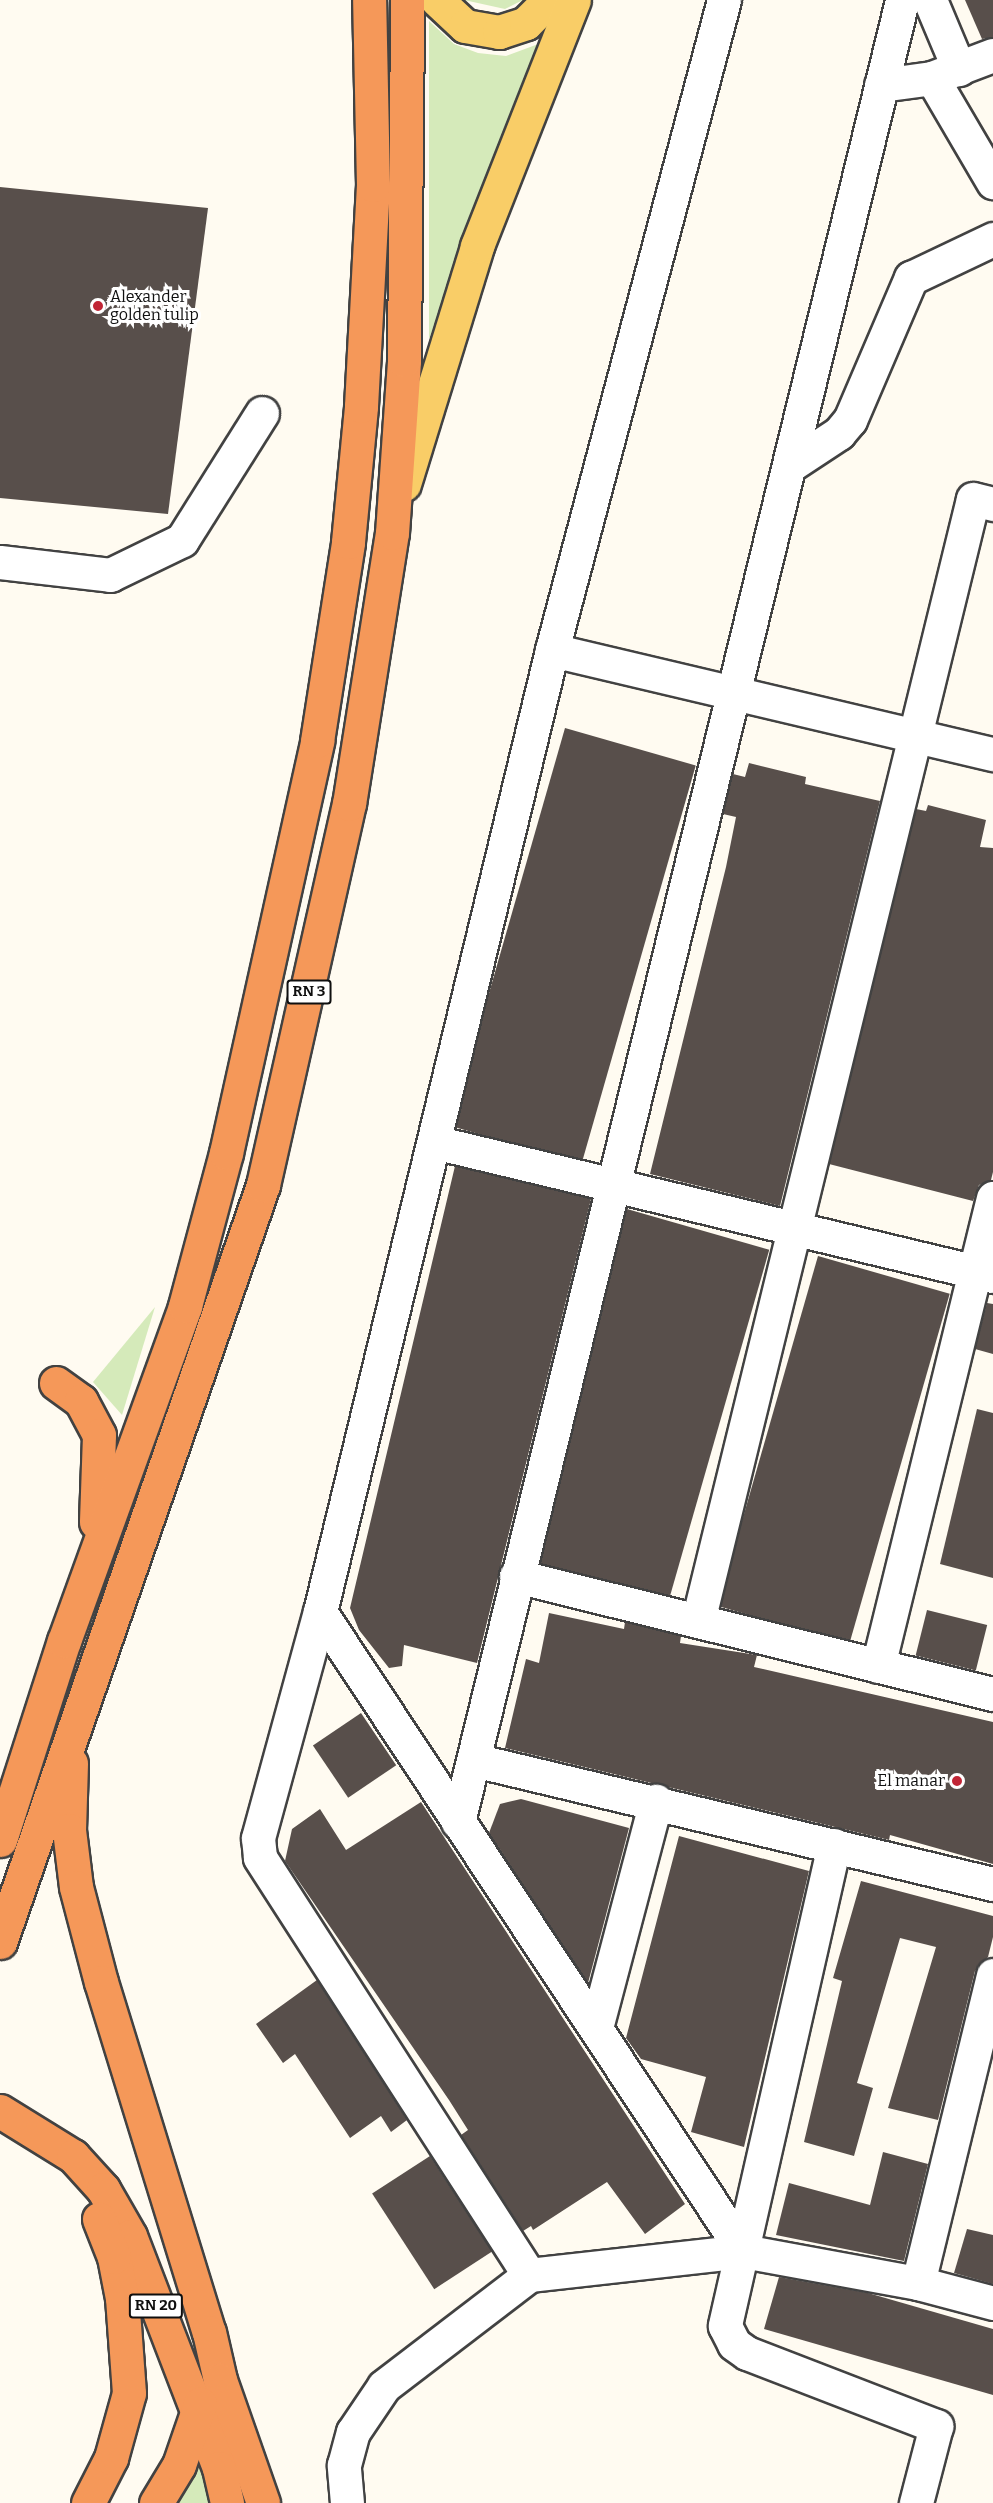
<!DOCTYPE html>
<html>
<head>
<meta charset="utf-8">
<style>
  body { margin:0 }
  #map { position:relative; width:993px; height:2503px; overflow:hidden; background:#fffbf1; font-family:Bitter,serif }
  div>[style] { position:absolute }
  .green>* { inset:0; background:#d5eaba }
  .building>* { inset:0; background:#584f4b; transform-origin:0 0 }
  .roads { filter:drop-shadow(2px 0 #424242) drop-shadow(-2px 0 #424242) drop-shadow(0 2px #424242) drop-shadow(0 -2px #424242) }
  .minor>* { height:33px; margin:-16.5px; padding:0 16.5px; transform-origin:16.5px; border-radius:16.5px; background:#fff }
  .major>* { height:33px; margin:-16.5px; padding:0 16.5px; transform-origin:16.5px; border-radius:16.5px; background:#f9cd67 }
  .highway>* { height:33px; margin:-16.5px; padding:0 16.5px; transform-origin:16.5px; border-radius:16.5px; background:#f59859 }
  .dots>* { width:16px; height:16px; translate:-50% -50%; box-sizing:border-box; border:3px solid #fff; border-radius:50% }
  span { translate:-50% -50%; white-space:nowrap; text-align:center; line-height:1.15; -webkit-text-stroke:6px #fff; paint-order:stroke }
  .shield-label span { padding:2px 4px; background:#fff; border:2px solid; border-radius:4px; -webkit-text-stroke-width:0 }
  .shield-label { font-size:15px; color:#0f0f0f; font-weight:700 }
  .poi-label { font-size:16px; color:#0f0f0f }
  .left { translate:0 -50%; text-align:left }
  .right { translate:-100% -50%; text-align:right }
</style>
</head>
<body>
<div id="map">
  <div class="green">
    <div style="clip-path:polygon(464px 0,523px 0,505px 9px)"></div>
    <div style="clip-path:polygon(429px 21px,454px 44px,478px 53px,506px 56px,541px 43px,429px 339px)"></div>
    <div style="clip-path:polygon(155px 1307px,122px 1415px,93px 1382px)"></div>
    <div style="clip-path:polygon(200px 2466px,210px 2503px,175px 2503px,180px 2497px)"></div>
  </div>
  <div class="building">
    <div style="clip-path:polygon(965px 0,993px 0,993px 37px,982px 39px)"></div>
    <div style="clip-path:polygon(0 187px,208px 208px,168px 514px,0 498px)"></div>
    <div style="left:565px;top:728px;width:136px;height:414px;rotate:16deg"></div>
    <div style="clip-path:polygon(749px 763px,806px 777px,805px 784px,880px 801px,780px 1206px,650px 1174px,726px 867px,736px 817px,723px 814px,733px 774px,745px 777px)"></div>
    <div style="clip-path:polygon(928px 805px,986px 820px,980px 847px,993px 848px,993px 1172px,991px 1180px,979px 1185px,973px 1201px,829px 1164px,916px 809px,926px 811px)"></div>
    <div style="clip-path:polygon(455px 1166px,591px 1199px,477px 1663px,404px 1645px,402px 1666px,389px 1668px,359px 1630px,350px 1608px)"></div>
    <div style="left:627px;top:1209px;width:148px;height:365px;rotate:16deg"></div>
    <div style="left:818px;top:1256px;width:137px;height:364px;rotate:16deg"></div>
    <div style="clip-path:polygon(987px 1303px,993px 1304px,993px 1354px,975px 1349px)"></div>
    <div style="clip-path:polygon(977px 1409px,993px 1413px,993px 1578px,940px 1564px)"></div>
    <div style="left:927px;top:1610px;width:62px;height:47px;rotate:14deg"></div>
    <div style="clip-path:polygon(549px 1613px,624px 1629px,625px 1622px,681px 1636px,680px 1643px,757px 1655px,754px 1667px,993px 1722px,993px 1864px,890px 1835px,889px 1840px,505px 1748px,526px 1659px,539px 1663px)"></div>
    <div style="left:361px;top:1713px;width:63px;height:58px;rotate:56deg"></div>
    <div style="clip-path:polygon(521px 1799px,629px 1828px,588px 1983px,489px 1833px,500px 1804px)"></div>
    <div style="clip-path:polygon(421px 1802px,685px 2204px,645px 2234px,607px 2182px,533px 2230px,531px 2226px,523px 2231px,461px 2135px,468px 2130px,449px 2100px,285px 1861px,292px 1829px,320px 1809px,346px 1850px)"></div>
    <div style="clip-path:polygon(679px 1836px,809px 1871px,744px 2147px,691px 2132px,706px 2077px,641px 2059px,626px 2038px)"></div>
    <div style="clip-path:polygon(861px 1881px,993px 1916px,993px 1937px,988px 1957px,975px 1971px,938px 2120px,888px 2108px,936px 1947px,900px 1938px,857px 2083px,873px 2088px,854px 2156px,804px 2142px,842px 1981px,833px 1978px)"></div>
    <div style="clip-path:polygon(317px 1980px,407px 2120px,391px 2132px,381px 2116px,350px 2138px,295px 2054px,283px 2063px,256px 2024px)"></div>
    <div style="clip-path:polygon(883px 2152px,928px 2164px,904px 2261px,776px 2235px,789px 2183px,870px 2205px)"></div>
    <div style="left:430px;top:2156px;width:114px;height:69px;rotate:57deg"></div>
    <div style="clip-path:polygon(967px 2229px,993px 2235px,993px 2284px,954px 2273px)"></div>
    <div style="clip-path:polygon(779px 2277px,868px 2293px,993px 2329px,993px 2395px,764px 2329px)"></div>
  </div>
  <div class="roads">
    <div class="minor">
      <div style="left:930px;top:0;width:75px;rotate:67.2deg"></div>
      <div style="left:932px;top:78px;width:121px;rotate:59.6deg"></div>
      <div style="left:881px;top:85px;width:51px;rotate:-7.8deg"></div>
      <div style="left:932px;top:78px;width:65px;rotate:-20.7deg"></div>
      <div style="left:789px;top:466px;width:60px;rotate:-33.4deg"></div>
      <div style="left:839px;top:433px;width:17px;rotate:-50deg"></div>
      <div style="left:850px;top:420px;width:155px;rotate:-66.8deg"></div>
      <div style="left:911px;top:278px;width:91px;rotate:-25.4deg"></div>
      <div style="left:0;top:562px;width:111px;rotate:6.7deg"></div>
      <div style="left:110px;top:575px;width:80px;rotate:-25.9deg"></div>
      <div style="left:182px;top:540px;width:150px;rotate:-57.8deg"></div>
      <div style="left:552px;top:650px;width:453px;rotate:13.3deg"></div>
      <div style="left:434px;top:1142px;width:575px;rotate:13.48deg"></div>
      <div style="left:516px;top:1576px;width:491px;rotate:13.9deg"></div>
      <div style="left:320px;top:1612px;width:766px;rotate:56.5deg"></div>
      <div style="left:698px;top:1621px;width:1155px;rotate:-76.23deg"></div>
      <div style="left:973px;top:499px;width:21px;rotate:14deg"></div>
      <div style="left:878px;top:1666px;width:482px;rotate:-76.2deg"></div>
      <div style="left:474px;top:1760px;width:534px;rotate:13.44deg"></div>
      <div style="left:458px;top:1822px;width:1875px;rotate:-76.3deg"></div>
      <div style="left:834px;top:1845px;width:493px;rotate:102.8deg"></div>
      <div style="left:725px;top:2326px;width:20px;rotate:63deg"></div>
      <div style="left:734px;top:2344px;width:16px;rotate:35deg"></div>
      <div style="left:747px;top:2353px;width:203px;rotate:21.1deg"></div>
      <div style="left:936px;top:2426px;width:80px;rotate:104.6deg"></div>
      <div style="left:597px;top:2024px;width:231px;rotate:-75.2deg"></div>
      <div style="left:529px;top:2275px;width:497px;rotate:-122.8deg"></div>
      <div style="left:260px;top:1857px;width:19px;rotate:-96deg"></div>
      <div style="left:258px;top:1838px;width:234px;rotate:-74.7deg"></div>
      <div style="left:320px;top:1612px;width:990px;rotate:-76.44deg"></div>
      <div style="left:552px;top:650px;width:672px;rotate:-75.18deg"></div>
      <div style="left:918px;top:2283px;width:317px;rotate:-76.3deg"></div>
      <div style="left:347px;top:2503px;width:38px;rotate:-95deg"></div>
      <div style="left:344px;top:2465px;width:34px;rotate:-75deg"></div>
      <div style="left:353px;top:2432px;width:55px;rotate:-56deg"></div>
      <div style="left:384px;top:2386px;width:183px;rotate:-37.4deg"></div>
      <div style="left:529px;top:2275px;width:215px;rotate:-6.4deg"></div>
      <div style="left:743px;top:2251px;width:178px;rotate:10.4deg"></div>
      <div style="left:918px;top:2283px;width:78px;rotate:14.9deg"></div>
    </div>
    <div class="major">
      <div style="left:437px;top:0;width:38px;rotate:43deg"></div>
      <div style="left:465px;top:26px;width:35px;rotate:10deg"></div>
      <div style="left:499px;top:32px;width:28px;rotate:-18deg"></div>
      <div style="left:526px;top:23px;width:33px;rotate:-45deg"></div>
      <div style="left:404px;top:484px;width:249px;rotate:-72.9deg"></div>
      <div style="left:477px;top:246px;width:264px;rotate:-68.5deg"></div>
    </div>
    <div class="highway">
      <div style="left:56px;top:1383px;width:31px;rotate:36deg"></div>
      <div style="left:81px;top:1401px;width:38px;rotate:62deg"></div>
      <div style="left:99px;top:1435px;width:87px;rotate:92deg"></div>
      <div style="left:71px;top:1763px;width:67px;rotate:91.7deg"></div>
      <div style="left:69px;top:1830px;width:57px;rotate:83deg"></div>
      <div style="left:76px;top:1887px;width:98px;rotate:75.3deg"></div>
      <div style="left:101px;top:1982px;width:366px;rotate:72.9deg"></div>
      <div style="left:209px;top:2332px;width:49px;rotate:77.1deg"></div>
      <div style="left:220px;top:2380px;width:130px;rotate:70.7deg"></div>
      <div style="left:0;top:1840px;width:209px;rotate:-72.2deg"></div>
      <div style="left:64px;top:1641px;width:356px;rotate:-70.1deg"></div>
      <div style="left:185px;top:1306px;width:158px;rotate:-75deg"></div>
      <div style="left:226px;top:1153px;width:422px;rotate:-77.5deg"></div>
      <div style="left:317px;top:741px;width:201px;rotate:-81.1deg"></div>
      <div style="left:348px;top:542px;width:137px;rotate:-84.5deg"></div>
      <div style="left:361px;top:406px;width:221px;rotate:-86.9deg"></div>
      <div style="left:373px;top:185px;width:185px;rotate:-91.2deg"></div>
      <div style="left:0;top:1942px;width:801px;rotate:-70.84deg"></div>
      <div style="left:263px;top:1185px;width:391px;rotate:-77.3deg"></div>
      <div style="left:349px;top:804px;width:274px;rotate:-81deg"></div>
      <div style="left:392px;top:533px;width:173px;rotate:-86deg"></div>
      <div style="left:404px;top:360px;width:360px;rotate:-89.5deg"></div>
      <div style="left:0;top:2111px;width:86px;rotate:31.7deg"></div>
      <div style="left:73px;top:2156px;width:45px;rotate:47.7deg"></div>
      <div style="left:103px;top:2189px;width:54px;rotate:60.1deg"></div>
      <div style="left:130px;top:2236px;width:248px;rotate:69deg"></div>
      <div style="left:219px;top:2468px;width:36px;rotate:77deg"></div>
      <div style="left:88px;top:2503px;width:51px;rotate:-62.9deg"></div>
      <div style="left:111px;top:2458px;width:67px;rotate:-74.5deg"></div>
      <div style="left:129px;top:2393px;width:95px;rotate:-94.2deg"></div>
      <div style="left:122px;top:2298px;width:42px;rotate:-101deg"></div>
      <div style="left:114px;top:2257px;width:41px;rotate:-111.5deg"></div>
      <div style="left:156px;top:2503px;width:44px;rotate:-58.8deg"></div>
      <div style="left:179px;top:2465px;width:65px;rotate:-71deg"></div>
    </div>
  </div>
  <div class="dots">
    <div style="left:98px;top:306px;background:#c12535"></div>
    <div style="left:957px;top:1781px;background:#c12535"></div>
  </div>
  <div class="shield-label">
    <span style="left:309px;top:992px">RN 3</span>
    <span style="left:156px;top:2306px">RN 20</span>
  </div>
  <div class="poi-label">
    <span class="left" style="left:110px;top:306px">Alexander<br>golden tulip</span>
    <span class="right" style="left:945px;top:1781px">El manar</span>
  </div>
</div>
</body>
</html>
